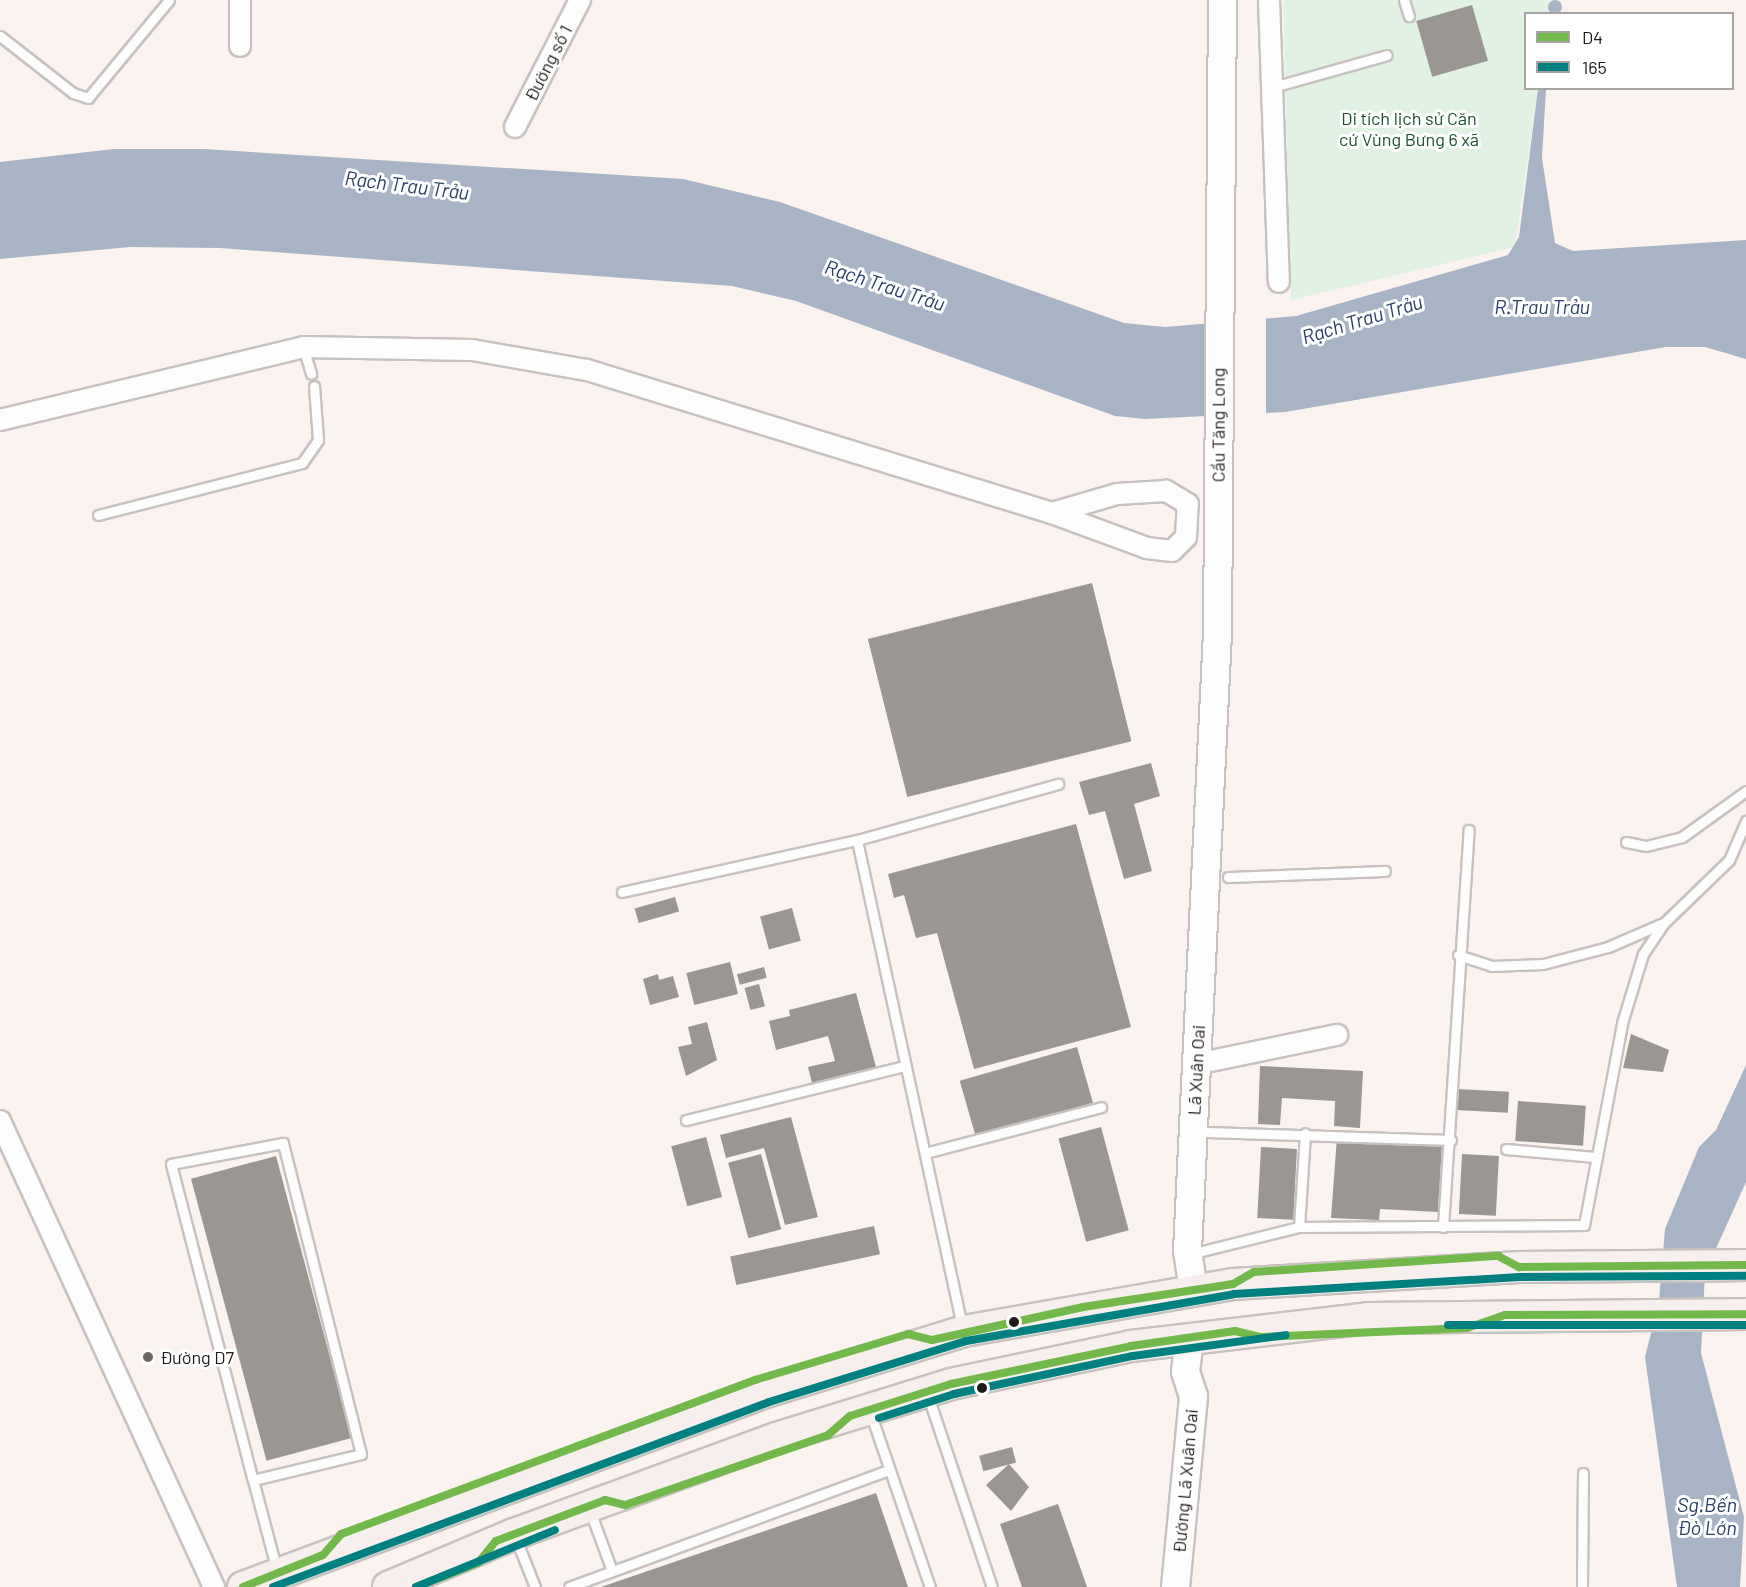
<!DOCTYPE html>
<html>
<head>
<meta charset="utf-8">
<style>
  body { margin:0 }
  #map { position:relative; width:1746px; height:1587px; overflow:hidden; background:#faf3f0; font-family:Barlow,sans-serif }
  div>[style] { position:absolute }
  .green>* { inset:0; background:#e1f1e3 }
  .water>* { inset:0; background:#a9b3c6 }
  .round { border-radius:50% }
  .pier>* { inset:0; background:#faf3f0; transform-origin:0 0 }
  .building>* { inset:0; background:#9a9692; transform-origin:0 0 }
  .roads { filter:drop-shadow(2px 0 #c7c2bf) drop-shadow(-2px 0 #c7c2bf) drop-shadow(0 2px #c7c2bf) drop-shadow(0 -2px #c7c2bf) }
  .lane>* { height:9px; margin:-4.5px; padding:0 4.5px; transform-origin:4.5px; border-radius:4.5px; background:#fefdfd }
  .street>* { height:20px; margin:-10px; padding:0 10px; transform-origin:10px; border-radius:10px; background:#fefdfd }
  .secondary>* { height:27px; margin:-13.5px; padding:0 13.5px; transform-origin:13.5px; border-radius:13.5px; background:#fefdfd }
  .primary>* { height:30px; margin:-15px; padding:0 15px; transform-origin:15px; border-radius:15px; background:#f7efee }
  .bus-1>* { height:8px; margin:-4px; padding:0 4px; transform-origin:4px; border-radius:4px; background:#72b84a }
  .bus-2>* { height:8px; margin:-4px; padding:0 4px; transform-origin:4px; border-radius:4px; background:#008080 }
  .dots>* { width:16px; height:16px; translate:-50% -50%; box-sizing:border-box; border:3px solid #fff; border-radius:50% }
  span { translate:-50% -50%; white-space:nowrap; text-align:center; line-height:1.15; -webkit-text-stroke:6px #fff; paint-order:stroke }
  .street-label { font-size:18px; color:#201b18 }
  .park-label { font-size:18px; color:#1a5132 }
  .poi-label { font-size:18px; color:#201b18 }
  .left { translate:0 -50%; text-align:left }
  .water-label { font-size:20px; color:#2a416b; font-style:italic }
  .legend { position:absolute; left:1524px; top:12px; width:210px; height:78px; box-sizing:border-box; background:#fff; border:2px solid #a6a4a3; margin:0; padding:8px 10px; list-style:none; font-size:18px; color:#201b18 }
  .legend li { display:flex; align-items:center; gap:12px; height:30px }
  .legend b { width:30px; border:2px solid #a6a4a3 }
</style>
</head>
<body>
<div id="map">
  <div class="green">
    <div style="clip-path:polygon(1283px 0,1550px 0,1548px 13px,1526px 14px,1526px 88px,1538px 89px,1515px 247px,1291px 300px)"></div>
  </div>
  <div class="water">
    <div class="round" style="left:1548px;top:0;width:14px;height:14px"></div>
    <div style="clip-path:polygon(1538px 89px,1546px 89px,1542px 158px,1555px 243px,1573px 251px,1746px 240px,1746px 359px,1705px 347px,1666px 347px,1285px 412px,1145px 419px,1115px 416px,796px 301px,732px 286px,220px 248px,130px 247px,0 259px,0 162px,114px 149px,204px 149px,683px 179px,780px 202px,1124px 323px,1165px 327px,1296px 316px,1508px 255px,1519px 237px)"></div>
    <div style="clip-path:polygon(1746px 1065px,1746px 1182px,1705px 1273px,1701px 1353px,1744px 1517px,1740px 1587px,1677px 1587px,1645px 1357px,1659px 1301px,1665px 1229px,1699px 1147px,1716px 1130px)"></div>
  </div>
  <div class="pier">
    <div style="left:1266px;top:316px;width:100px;height:36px;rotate:90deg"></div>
  </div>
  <div class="building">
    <div style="left:1472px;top:5px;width:58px;height:58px;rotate:74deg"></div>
    <div style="left:1092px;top:583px;width:163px;height:231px;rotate:76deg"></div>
    <div style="clip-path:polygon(1151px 763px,1160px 796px,1134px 804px,1152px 871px,1124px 879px,1105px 811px,1089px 815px,1079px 782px)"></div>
    <div style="clip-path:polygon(1076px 824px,1131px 1027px,974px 1069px,937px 933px,916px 938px,904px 895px,894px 898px,888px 874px)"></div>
    <div style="left:675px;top:897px;width:15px;height:42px;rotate:74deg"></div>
    <div style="left:792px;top:908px;width:34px;height:33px;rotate:75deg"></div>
    <div style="left:730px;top:962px;width:33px;height:45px;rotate:76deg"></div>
    <div style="left:764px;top:967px;width:11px;height:28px;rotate:75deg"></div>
    <div style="clip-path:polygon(658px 974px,659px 980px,673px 976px,679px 997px,650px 1005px,643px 979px)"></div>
    <div style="left:759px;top:984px;width:23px;height:15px;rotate:75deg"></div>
    <div style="clip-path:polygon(856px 993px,876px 1067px,812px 1083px,808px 1067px,835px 1061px,828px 1036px,776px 1050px,769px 1021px,790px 1016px,789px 1010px)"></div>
    <div style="clip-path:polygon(707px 1022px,717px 1060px,686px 1076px,678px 1047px,692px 1044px,688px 1027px)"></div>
    <div style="clip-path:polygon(1631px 1034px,1669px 1050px,1663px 1072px,1623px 1068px)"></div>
    <div style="left:1077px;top:1047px;width:58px;height:122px;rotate:74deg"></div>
    <div style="clip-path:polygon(1260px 1066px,1363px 1071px,1360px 1128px,1334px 1126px,1335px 1101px,1282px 1098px,1280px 1125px,1258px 1124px)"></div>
    <div style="left:1457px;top:1089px;width:52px;height:21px;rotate:3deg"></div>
    <div style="left:1518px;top:1101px;width:68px;height:40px;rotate:4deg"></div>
    <div style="clip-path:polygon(791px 1117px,818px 1217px,785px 1225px,764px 1148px,726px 1158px,720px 1135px)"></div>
    <div style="left:1101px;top:1127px;width:107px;height:44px;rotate:75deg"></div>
    <div style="left:706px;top:1137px;width:62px;height:36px;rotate:75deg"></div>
    <div style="clip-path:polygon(1337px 1137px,1442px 1143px,1438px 1212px,1380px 1209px,1379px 1220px,1331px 1218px)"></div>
    <div style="left:1261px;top:1147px;width:36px;height:71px;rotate:3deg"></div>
    <div style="left:761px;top:1154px;width:78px;height:34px;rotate:75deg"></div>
    <div style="left:1462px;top:1154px;width:37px;height:60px;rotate:3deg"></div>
    <div style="left:276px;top:1156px;width:292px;height:88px;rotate:75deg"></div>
    <div style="left:874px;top:1226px;width:29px;height:147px;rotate:78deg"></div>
    <div style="left:1012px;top:1447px;width:16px;height:34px;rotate:75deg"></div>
    <div style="clip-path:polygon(1009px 1464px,1029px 1487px,1011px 1511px,986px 1485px)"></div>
    <div style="clip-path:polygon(876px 1493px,908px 1587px,601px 1587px)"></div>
    <div style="clip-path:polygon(1058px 1504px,1087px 1587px,1022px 1587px,1000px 1524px)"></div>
  </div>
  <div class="roads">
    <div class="lane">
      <div style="left:1404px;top:0;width:17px;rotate:73deg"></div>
      <div style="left:0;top:36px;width:93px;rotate:38deg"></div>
      <div style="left:73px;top:93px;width:16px;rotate:18deg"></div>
      <div style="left:88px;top:98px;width:127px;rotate:-50.4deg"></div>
      <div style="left:1273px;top:87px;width:118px;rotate:-15.7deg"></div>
      <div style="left:303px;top:347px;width:28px;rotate:73deg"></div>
      <div style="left:98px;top:515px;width:211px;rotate:-14.3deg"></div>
      <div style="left:302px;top:463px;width:28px;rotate:-55deg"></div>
      <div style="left:318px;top:440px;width:54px;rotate:-94.2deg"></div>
      <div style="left:1626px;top:842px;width:20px;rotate:11deg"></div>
      <div style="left:1646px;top:846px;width:37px;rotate:-14deg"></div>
      <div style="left:1682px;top:837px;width:79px;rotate:-35.7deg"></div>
      <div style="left:1228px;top:877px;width:157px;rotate:-2.2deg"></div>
      <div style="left:622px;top:892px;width:241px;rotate:-12.5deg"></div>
      <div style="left:1458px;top:955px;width:35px;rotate:18deg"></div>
      <div style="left:1491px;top:966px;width:52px;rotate:-2.2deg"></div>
      <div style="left:1543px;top:964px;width:67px;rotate:-14.7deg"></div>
      <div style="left:1608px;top:947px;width:58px;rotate:-23.5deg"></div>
      <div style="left:686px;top:1120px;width:226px;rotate:-13.9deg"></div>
      <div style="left:1207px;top:1132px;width:244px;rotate:1.9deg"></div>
      <div style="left:1506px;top:1149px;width:89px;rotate:5.1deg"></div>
      <div style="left:925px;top:1153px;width:182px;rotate:-14.6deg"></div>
      <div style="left:1299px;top:1227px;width:94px;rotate:-86.3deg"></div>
      <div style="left:1443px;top:1227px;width:398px;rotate:-86.3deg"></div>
      <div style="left:1202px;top:1251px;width:100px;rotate:-13.9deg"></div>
      <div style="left:1299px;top:1227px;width:285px;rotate:-0.4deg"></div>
      <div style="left:1584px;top:1225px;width:206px;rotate:-79.3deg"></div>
      <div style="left:1622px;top:1023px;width:72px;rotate:-73.1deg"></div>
      <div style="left:1643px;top:954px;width:37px;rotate:-56deg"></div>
      <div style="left:1664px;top:923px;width:91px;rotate:-44.1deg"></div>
      <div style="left:1729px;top:860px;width:43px;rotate:-66.4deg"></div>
      <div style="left:962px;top:1326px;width:497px;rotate:-102.2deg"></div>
      <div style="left:857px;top:840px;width:209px;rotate:-15.6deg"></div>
      <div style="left:928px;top:1396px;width:201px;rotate:71.5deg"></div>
      <div style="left:870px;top:1412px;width:185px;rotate:71.1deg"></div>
      <div style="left:253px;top:1480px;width:111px;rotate:-13.5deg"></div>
      <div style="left:361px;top:1454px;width:321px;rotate:-104.1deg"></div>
      <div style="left:283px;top:1143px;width:114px;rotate:169.4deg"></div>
      <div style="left:171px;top:1164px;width:326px;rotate:75.5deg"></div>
      <div style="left:253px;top:1480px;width:94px;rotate:75.2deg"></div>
      <div style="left:590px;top:1511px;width:61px;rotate:69.8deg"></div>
      <div style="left:516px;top:1539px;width:52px;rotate:68.4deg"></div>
      <div style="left:569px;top:1587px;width:341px;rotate:-20.1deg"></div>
      <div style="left:1582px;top:1587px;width:114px;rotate:-89.5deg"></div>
    </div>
    <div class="street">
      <div style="left:1269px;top:0;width:282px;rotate:88deg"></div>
      <div style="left:240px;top:46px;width:46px;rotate:-90deg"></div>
      <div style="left:515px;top:127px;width:143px;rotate:-62.9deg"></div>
      <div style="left:0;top:420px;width:312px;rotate:-13.5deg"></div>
      <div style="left:303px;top:347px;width:169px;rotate:1deg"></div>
      <div style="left:472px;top:350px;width:117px;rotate:9.9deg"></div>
      <div style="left:587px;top:370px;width:486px;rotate:17.1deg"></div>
      <div style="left:1052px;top:513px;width:101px;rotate:20.2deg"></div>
      <div style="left:1147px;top:548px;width:25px;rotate:7deg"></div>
      <div style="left:1172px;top:551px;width:20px;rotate:-45deg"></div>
      <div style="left:1186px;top:537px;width:33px;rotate:-87deg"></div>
      <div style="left:1188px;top:504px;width:26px;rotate:-149deg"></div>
      <div style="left:1166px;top:491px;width:49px;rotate:176.5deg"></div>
      <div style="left:1117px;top:494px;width:68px;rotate:163.7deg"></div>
      <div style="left:1211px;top:1061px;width:129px;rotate:-11.7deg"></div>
      <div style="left:0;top:1121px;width:513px;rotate:65.33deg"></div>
    </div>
    <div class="secondary">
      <div style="left:1193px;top:1290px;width:40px;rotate:-98.5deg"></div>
      <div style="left:1187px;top:1250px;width:619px;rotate:-87.22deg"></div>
      <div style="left:1217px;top:632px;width:632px;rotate:-89.55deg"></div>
      <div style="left:1175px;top:1587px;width:192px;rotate:-84.6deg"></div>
      <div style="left:1193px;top:1396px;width:26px;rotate:-108deg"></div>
      <div style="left:1185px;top:1371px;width:31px;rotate:-83deg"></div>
    </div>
    <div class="primary">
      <div style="left:243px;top:1587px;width:558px;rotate:-20.45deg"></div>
      <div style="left:766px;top:1392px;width:207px;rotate:-17.1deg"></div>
      <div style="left:964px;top:1331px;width:273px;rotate:-9.9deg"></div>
      <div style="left:1233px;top:1284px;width:287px;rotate:-3.4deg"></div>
      <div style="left:1519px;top:1267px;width:227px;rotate:-0.5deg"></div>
      <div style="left:388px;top:1587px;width:137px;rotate:-22.8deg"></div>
      <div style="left:514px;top:1534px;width:279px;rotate:-20.1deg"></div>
      <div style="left:776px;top:1438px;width:183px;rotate:-17.1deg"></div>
      <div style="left:951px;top:1384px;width:184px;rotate:-11.9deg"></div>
      <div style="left:1131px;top:1346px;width:239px;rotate:-6.7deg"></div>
      <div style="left:1368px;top:1318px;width:378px;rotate:-0.6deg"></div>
    </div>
  </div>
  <div class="bus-1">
    <div style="left:243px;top:1587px;width:86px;rotate:-21.8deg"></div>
    <div style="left:323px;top:1555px;width:28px;rotate:-49deg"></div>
    <div style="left:341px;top:1534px;width:442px;rotate:-20.4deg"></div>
    <div style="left:755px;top:1380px;width:160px;rotate:-16.7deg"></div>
    <div style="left:908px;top:1334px;width:25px;rotate:14deg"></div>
    <div style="left:932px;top:1340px;width:155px;rotate:-12.3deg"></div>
    <div style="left:1083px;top:1307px;width:152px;rotate:-8.7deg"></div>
    <div style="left:1233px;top:1284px;width:24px;rotate:-30deg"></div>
    <div style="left:1254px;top:1272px;width:245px;rotate:-3.8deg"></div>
    <div style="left:1498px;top:1256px;width:24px;rotate:28deg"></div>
    <div style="left:1519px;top:1267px;width:227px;rotate:-0.5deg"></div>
    <div style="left:416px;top:1587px;width:66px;rotate:-21.2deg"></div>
    <div style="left:478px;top:1563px;width:28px;rotate:-51deg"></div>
    <div style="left:496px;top:1541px;width:116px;rotate:-20.6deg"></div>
    <div style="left:605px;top:1500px;width:21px;rotate:14deg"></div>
    <div style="left:625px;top:1505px;width:215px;rotate:-19deg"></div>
    <div style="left:828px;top:1435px;width:29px;rotate:-41deg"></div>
    <div style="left:850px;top:1416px;width:106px;rotate:-17.6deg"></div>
    <div style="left:951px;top:1384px;width:184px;rotate:-11.9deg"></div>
    <div style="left:1131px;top:1346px;width:105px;rotate:-8.2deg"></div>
    <div style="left:1235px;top:1331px;width:28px;rotate:13deg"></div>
    <div style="left:1262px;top:1337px;width:205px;rotate:-2.5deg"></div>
    <div style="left:1467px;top:1328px;width:40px;rotate:-18.9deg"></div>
    <div style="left:1505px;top:1315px;width:241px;rotate:-0.2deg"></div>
  </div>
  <div class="bus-2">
    <div style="left:1448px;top:1325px;width:298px"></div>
    <div style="left:879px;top:1418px;width:79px;rotate:-17.7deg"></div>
    <div style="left:954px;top:1394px;width:183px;rotate:-12deg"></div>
    <div style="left:1133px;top:1356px;width:154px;rotate:-7.8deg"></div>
    <div style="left:273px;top:1587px;width:529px;rotate:-20.45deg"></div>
    <div style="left:769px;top:1402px;width:206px;rotate:-17.2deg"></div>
    <div style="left:966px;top:1341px;width:272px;rotate:-9.9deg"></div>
    <div style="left:1234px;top:1294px;width:286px;rotate:-3.4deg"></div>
    <div style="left:1519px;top:1277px;width:227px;rotate:-0.3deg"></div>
    <div style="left:416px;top:1587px;width:150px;rotate:-22.3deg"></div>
  </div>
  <div class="dots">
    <div style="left:1014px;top:1322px;background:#201b18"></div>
    <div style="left:148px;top:1357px;background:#6c6764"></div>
    <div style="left:982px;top:1388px;background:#201b18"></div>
  </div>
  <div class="street-label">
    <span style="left:548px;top:63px;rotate:-63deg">Đường số 1</span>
    <span style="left:1218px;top:425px;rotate:-90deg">Cầu Tăng Long</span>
    <span style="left:1196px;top:1070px;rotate:-87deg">Lã Xuân Oai</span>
    <span style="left:1185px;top:1481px;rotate:-85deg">Đường Lã Xuân Oai</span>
  </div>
  <div class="park-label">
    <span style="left:1409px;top:129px">Di tích lịch sử Căn<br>cứ Vùng Bưng 6 xã</span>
  </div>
  <div class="poi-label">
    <span class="left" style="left:160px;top:1357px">Đường D7</span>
  </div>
  <div class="water-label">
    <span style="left:407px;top:185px;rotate:7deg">Rạch Trau Trảu</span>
    <span style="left:885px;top:285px;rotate:18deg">Rạch Trau Trảu</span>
    <span style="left:1542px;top:306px">R.Trau Trảu</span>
    <span style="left:1362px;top:319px;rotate:-17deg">Rạch Trau Trảu</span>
    <span style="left:1707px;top:1516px">Sg.Bến<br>Đò Lớn</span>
  </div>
  <ul class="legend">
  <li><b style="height:8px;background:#72b84a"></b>D4</li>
  <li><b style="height:8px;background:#008080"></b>165</li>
  </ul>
</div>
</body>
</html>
